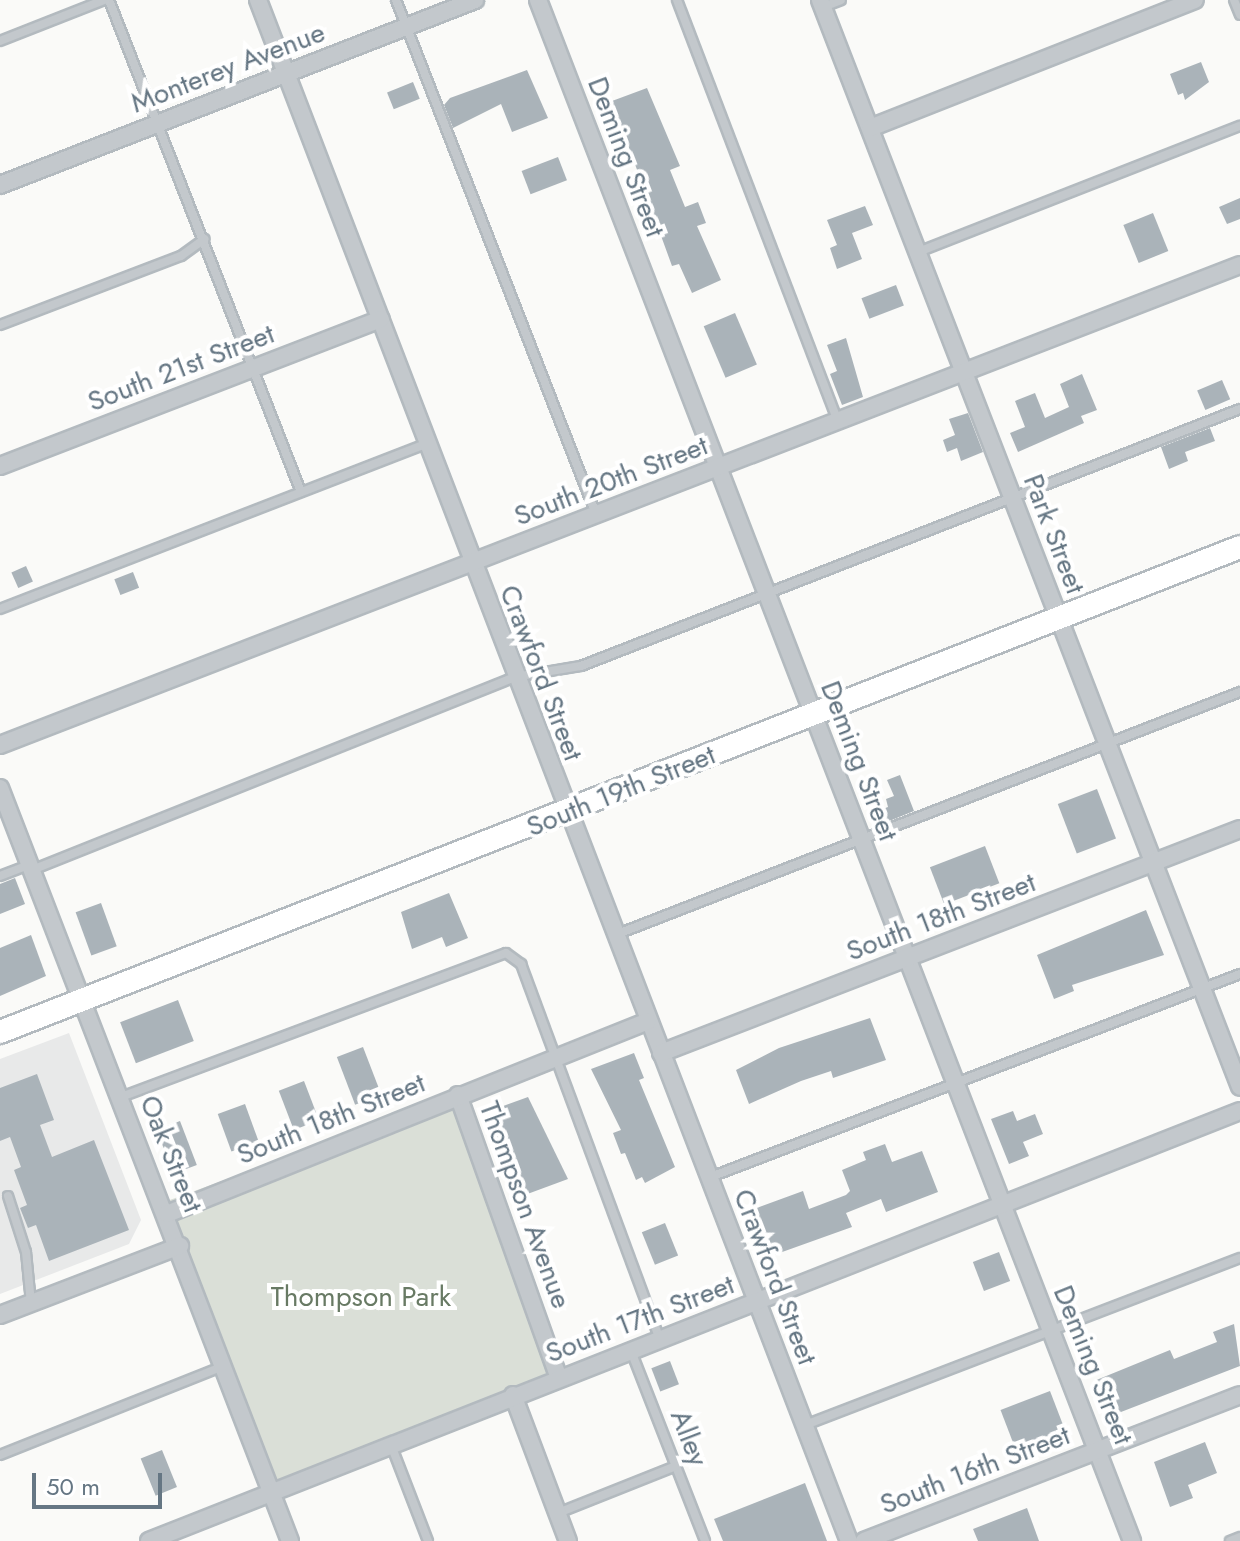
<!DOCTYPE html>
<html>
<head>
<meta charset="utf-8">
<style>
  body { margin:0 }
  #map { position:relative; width:1240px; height:1541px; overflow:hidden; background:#fafaf8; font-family:Jost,sans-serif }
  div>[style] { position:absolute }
  .built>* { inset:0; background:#e8e9e9 }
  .green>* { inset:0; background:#dadfd7; transform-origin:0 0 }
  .building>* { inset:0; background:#aab3b9; transform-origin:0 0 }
  .roads { filter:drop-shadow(2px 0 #b3babf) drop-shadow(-2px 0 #b3babf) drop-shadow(0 2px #b3babf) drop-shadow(0 -2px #b3babf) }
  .lane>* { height:8px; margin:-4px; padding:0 4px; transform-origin:4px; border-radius:4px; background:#c3c8cc }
  .street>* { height:16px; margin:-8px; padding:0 8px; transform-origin:8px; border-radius:8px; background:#c3c8cc }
  .secondary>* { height:22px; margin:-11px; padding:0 11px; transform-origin:11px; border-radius:11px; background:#fff }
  span { translate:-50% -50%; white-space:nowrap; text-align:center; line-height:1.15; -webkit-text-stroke:8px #fff; paint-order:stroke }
  .street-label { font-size:28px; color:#657683 }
  .park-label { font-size:28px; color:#687a64 }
  .scale { position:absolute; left:32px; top:1473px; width:130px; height:36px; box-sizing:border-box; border:4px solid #657683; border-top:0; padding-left:10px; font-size:24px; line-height:28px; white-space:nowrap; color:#657683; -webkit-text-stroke:6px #fff; paint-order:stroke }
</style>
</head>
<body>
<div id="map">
  <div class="built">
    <div style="clip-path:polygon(69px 1033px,141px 1220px,129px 1244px,0 1294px,0 1059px)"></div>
  </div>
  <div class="green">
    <div style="left:458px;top:1095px;width:300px;height:314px;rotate:70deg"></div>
  </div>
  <div class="building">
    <div style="clip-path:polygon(1201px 62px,1209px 82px,1185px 100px,1183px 93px,1178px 95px,1170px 74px)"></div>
    <div style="clip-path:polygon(527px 70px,548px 118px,512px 132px,501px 104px,453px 128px,444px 105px,450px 98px)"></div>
    <div style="left:413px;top:82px;width:18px;height:28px;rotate:68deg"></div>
    <div style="clip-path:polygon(647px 88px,680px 166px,670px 170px,685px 207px,698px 202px,706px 223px,697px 226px,721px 280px,692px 293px,679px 264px,672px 266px,612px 101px)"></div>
    <div style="left:558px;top:157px;width:25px;height:39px;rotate:69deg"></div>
    <div style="clip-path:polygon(1240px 198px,1240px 219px,1227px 224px,1219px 207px)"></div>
    <div style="clip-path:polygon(865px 206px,873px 225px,852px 233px,862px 259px,837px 269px,830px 248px,837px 245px,827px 220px)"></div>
    <div style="left:1153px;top:213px;width:41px;height:32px;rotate:68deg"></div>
    <div style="left:896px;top:285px;width:22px;height:37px;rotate:69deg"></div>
    <div style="left:735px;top:313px;width:56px;height:34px;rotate:67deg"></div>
    <div style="clip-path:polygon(846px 338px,863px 397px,842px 405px,830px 374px,837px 371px,827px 345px)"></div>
    <div style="clip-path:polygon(1082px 374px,1097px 410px,1081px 416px,1084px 423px,1018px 452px,1010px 433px,1025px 427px,1015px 401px,1035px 393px,1045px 418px,1069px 407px,1060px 384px)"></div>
    <div style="left:1222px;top:380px;width:21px;height:27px;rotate:67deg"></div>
    <div style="clip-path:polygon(968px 413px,983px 452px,961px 461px,957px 448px,947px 452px,943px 440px,955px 435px,949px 419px)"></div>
    <div style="clip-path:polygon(1210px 428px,1215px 441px,1185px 452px,1188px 461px,1169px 469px,1161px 447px)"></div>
    <div style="left:26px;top:566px;width:17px;height:16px;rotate:66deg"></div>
    <div style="left:133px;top:572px;width:17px;height:20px;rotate:69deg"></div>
    <div style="clip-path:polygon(900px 775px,914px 811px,877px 826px,872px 813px,888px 807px,886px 799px,894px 796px,887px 780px)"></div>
    <div style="left:1097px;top:789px;width:53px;height:42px;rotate:69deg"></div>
    <div style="left:985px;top:846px;width:40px;height:59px;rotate:69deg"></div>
    <div style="clip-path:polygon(15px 878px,25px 904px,0 914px,0 884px)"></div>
    <div style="clip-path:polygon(449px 893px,468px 938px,446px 947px,442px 937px,412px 949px,401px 912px)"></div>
    <div style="left:101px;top:903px;width:46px;height:27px;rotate:70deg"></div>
    <div style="clip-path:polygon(1146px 910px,1164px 955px,1072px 985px,1074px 991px,1054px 999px,1037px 955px)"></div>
    <div style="clip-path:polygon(31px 935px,46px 976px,0 996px,0 948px)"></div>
    <div style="left:178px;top:1000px;width:44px;height:62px;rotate:69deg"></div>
    <div style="clip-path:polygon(870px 1018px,886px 1060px,833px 1078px,831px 1071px,801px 1081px,749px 1104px,736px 1070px,779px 1048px)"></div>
    <div style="left:363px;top:1047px;width:51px;height:28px;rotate:69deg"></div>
    <div style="clip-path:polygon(634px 1053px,644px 1078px,639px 1080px,675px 1167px,645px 1183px,642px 1177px,636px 1180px,625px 1153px,621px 1154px,613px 1133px,621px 1130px,591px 1069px)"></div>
    <div style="clip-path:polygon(37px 1074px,54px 1120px,40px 1125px,52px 1157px,94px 1140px,129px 1230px,49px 1261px,36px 1225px,28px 1228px,20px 1208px,27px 1205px,14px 1170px,21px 1167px,10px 1137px,0 1141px,0 1088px)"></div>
    <div style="left:304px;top:1081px;width:42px;height:27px;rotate:69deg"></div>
    <div style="clip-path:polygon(528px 1097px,568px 1179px,522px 1196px,487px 1112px)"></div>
    <div style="left:245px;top:1104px;width:40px;height:29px;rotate:70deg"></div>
    <div style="clip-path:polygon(1013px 1111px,1017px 1121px,1035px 1114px,1043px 1134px,1023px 1142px,1029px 1156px,1009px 1164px,991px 1119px)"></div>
    <div style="left:180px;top:1121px;width:47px;height:25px;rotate:69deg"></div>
    <div style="clip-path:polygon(885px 1144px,892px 1162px,922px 1151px,938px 1192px,886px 1212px,881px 1199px,846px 1213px,852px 1227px,771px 1256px,754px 1209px,803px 1191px,809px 1209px,846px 1195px,850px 1191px,842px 1170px,866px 1160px,863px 1152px)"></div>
    <div style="left:665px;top:1223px;width:35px;height:25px;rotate:68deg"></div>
    <div style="left:999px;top:1252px;width:31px;height:28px;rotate:69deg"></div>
    <div style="clip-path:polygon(1234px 1324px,1240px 1366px,1108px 1417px,1094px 1381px,1170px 1350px,1174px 1359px,1217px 1342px,1213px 1332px)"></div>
    <div style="left:670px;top:1361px;width:25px;height:20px;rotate:69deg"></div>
    <div style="left:1050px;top:1391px;width:45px;height:53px;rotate:69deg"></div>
    <div style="clip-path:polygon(1205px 1442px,1217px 1473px,1188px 1485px,1193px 1498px,1170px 1507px,1154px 1462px)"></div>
    <div style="left:162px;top:1450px;width:40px;height:23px;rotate:68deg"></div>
    <div style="clip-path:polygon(805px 1483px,827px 1541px,723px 1541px,714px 1519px)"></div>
    <div style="clip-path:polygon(1027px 1508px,1039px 1541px,978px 1541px,973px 1529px)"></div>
  </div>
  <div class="roads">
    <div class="lane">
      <div style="left:109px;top:0;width:528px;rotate:68.68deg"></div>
      <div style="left:396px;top:0;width:552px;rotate:68.74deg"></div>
      <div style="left:677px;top:0;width:451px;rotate:69.1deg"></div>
      <div style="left:1234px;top:0;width:16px;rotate:68deg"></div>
      <div style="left:823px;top:7px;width:19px;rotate:-21deg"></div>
      <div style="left:0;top:41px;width:112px;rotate:-21.5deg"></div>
      <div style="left:918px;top:252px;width:346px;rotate:-21.4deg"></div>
      <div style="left:0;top:325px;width:194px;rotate:-20.9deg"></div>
      <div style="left:181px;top:256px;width:29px;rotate:-36deg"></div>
      <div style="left:0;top:609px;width:458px;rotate:-21.2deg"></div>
      <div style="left:32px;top:870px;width:520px;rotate:-21.78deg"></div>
      <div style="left:515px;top:677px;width:67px;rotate:-9.5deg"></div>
      <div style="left:581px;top:666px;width:707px;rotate:-21.31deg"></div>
      <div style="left:0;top:876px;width:31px;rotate:-21deg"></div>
      <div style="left:615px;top:935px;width:671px;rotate:-21.25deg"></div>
      <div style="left:121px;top:1097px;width:411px;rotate:-20.5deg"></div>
      <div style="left:506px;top:953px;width:19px;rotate:36deg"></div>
      <div style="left:521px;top:964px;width:400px;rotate:69.7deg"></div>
      <div style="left:708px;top:1178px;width:570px;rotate:-20.98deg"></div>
      <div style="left:8px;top:1196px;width:59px;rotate:72.2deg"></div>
      <div style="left:26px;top:1252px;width:51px;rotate:84.4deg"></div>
      <div style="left:631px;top:1351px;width:204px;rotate:68.7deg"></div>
      <div style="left:805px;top:1425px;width:466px;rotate:-21deg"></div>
      <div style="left:391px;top:1445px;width:103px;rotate:68.9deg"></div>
      <div style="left:0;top:1455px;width:241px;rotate:-21.7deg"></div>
      <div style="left:558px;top:1513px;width:127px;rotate:-21.7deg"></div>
      <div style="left:1230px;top:1541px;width:11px;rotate:-22deg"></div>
    </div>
    <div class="street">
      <div style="left:258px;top:0;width:1650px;rotate:69.02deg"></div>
      <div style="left:538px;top:0;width:1652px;rotate:68.92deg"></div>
      <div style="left:820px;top:0;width:1165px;rotate:68.87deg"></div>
      <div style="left:870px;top:128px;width:349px;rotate:-21.5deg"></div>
      <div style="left:0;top:185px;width:510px;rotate:-21.28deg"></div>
      <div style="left:0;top:466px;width:408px;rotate:-21.1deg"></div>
      <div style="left:0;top:745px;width:1330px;rotate:-21.16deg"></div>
      <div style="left:0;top:788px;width:807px;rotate:68.94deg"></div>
      <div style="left:661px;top:1053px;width:621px;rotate:-21.15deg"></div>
      <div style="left:458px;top:1095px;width:300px;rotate:70.4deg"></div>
      <div style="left:167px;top:1214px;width:518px;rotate:-21.86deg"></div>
      <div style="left:0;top:1315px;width:193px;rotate:-21deg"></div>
      <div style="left:513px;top:1395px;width:156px;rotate:69.4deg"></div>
      <div style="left:149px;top:1541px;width:1173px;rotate:-21.51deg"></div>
      <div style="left:864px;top:1541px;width:403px;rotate:-21.2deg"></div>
    </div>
    <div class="secondary">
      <div style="left:0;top:1032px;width:1331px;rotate:-21.36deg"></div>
    </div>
  </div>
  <div class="street-label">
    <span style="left:228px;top:68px;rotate:-21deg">Monterey Avenue</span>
    <span style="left:626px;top:157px;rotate:69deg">Deming Street</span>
    <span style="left:181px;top:368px;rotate:-21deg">South 21st Street</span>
    <span style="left:611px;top:481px;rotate:-21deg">South 20th Street</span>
    <span style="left:1054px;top:534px;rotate:69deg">Park Street</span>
    <span style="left:541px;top:673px;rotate:69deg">Crawford Street</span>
    <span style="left:859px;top:761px;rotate:69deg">Deming Street</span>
    <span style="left:621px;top:791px;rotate:-22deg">South 19th Street</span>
    <span style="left:941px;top:917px;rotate:-21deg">South 18th Street</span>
    <span style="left:331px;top:1119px;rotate:-22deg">South 18th Street</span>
    <span style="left:171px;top:1154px;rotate:68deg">Oak Street</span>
    <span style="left:525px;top:1205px;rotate:70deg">Thompson Avenue</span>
    <span style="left:775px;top:1277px;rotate:69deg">Crawford Street</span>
    <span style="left:640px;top:1319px;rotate:-21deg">South 17th Street</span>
    <span style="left:1093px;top:1365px;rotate:68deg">Deming Street</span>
    <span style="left:689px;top:1438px;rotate:69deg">Alley</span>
    <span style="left:975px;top:1470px;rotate:-21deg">South 16th Street</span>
  </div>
  <div class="park-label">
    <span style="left:361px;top:1297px">Thompson Park</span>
  </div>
  <div class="scale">50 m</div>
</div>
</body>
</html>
